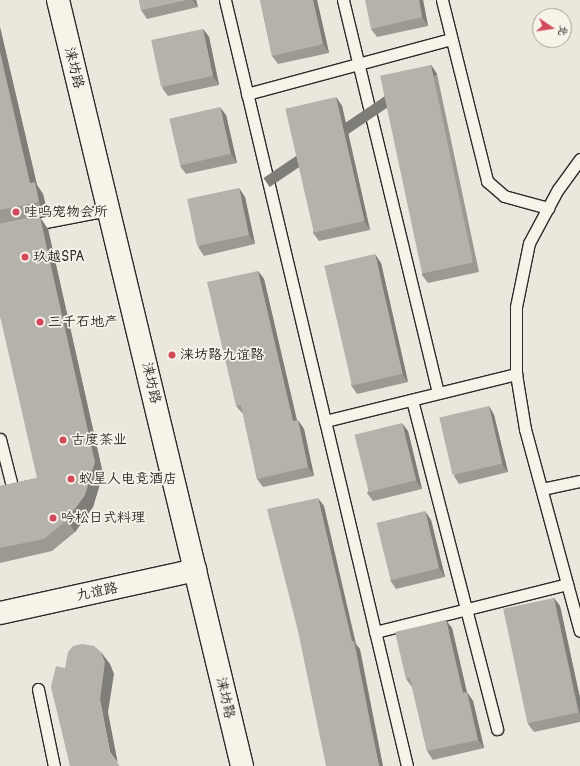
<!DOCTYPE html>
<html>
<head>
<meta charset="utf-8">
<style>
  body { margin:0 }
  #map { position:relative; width:580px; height:766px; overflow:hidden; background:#ebe7dd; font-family:Pangolin,"LXGW WenKai TC",sans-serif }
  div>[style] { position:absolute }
  .roads { filter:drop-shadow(1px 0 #2b2b2b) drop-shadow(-1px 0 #2b2b2b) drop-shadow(0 1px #2b2b2b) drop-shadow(0 -1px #2b2b2b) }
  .lane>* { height:11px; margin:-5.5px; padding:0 5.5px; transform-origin:5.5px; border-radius:5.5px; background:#f7f3e8 }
  .secondary>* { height:22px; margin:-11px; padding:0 11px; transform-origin:11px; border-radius:11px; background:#f7f3e8 }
  .wall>* { inset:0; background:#9c9993 }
  .shaded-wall>* { inset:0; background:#7f7d78; transform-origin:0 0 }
  .building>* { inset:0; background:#b5b2ab; transform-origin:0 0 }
  .dots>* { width:11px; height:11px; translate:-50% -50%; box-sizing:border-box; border:2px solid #f7f3e8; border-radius:50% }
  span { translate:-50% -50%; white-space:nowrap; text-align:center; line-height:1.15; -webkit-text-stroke:3.5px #f7f3e8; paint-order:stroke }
  .street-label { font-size:14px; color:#2b2b2b }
  .poi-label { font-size:14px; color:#2b2b2b }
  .left { translate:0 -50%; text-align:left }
  .north { position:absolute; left:532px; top:8px; width:40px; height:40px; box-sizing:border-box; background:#f7f3e8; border:1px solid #a5a39c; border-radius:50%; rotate:103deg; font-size:11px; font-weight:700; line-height:16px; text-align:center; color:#2b2b2b }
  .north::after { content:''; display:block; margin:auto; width:14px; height:18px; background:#d1495b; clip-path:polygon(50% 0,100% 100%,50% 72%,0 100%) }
</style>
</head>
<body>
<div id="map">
  <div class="roads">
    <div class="lane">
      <div style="left:225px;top:0;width:787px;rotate:76.63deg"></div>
      <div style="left:343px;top:0;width:404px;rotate:76.4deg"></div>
      <div style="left:442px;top:0;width:187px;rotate:76deg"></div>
      <div style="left:487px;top:181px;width:23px;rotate:41deg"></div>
      <div style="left:504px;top:196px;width:46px;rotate:15.3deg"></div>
      <div style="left:247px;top:94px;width:211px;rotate:-15.1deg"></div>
      <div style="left:580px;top:159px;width:37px;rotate:126deg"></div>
      <div style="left:558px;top:189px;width:61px;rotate:118.2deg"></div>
      <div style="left:529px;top:243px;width:65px;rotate:101.5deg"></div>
      <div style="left:516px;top:307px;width:67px;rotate:90deg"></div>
      <div style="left:516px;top:374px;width:56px;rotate:80.7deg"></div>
      <div style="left:525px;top:429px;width:209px;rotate:74.8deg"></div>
      <div style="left:30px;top:225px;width:79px;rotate:-10.9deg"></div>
      <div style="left:412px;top:400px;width:340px;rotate:75.5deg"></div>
      <div style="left:325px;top:421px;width:197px;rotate:-13.8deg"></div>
      <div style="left:0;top:439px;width:49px;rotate:75.7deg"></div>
      <div style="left:542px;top:489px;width:39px;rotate:-12deg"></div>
      <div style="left:375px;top:632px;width:198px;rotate:-14deg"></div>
      <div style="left:38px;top:689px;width:79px;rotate:78.3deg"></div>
    </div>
    <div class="secondary">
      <div style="left:58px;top:0;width:788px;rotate:76.49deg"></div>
      <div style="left:0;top:613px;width:200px;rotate:-12.4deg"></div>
    </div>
  </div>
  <div class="wall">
    <div style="clip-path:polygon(139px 0,196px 0,198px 7px,147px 19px,141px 10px)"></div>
    <div style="clip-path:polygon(260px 0,317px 0,329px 53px,278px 64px,272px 56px)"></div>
    <div style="clip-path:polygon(423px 0,428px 26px,377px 37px,371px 29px)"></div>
    <div style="clip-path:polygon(0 27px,37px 185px,43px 194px,48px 215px,0 224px)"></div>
    <div style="clip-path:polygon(203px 29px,209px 37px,219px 85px,168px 96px,162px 88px)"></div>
    <div style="clip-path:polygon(431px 65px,437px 74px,479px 272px,428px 283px,422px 275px)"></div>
    <div style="clip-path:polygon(336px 97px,342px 106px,370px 230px,319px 241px,313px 233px)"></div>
    <div style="clip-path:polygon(226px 115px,237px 163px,186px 174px,180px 166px)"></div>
    <div style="clip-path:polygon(245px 197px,255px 244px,204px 256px,198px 247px)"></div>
    <div style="clip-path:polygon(48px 229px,103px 474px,93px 507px,75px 532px,52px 551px,0 563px,0 486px,37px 478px)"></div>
    <div style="clip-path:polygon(381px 263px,408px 382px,357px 394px,351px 385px)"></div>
    <div style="clip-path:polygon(258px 271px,264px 279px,297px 420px,304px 429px,314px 476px,263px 487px,257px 479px,243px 414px,236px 406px)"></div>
    <div style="clip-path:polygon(489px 406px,494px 415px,508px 472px,459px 484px,454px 476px)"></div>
    <div style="clip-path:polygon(408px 431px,422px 489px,373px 501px,367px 493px)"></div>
    <div style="clip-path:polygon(431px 520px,445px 577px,396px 589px,390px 580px)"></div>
    <div style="clip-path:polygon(554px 598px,560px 606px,580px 698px,580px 722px,534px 732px,528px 724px)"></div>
    <div style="clip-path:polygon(452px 628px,467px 692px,473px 701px,484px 748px,433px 760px,427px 751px,412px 687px,406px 679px)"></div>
  </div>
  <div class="shaded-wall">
    <div style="clip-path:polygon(193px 0,196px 0,198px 7px)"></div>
    <div style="clip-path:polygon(313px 0,317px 0,329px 53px,323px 44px)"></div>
    <div style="clip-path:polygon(419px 0,423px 0,428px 26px,422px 17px)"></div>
    <div style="clip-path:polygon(0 27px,37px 185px,43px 194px,48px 215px,39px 202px,30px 183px,0 52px)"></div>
    <div style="clip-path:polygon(203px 29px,209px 37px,219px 85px,213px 76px)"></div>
    <div style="left:431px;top:65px;width:11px;height:202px;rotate:56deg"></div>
    <div style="clip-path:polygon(336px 97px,342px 106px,370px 230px,364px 221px)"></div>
    <div style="clip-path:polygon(220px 107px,226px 115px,237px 163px,231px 154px)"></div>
    <div style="clip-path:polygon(239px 188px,245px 197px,255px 244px,249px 235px)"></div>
    <div style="clip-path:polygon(40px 217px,48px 229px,103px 474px,93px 507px,75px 532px,67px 520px)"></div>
    <div style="clip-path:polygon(375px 254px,381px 263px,408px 382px,402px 374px)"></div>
    <div style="clip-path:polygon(258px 271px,264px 279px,299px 430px,293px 421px)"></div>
    <div style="clip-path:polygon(489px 406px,494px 415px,508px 472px,502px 464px)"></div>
    <div style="clip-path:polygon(298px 420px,304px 429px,314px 476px,308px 467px)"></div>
    <div style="clip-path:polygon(402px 423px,408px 431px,422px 489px,416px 480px)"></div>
    <div style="clip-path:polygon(318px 498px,324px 506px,356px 644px,360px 649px,383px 766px,379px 766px)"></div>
    <div style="clip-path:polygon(425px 511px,431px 520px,445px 577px,439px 568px)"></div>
    <div style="clip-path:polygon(554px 598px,560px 606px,580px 698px,580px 714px,579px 712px)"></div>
    <div style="clip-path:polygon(446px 620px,452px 628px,469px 702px,463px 693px)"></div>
    <div style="clip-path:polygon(101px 652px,110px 664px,114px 674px,108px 712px,118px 764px,120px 766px,110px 752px,100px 700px)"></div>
    <div style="clip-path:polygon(467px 692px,473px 701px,484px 748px,478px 740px)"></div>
  </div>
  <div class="building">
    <div style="clip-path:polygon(139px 0,187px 0,141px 10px)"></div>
    <div style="clip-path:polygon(260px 0,313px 0,323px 44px,272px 56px)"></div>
    <div style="clip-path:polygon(365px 0,419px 0,422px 17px,371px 29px)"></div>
    <div style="left:203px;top:29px;width:48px;height:53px;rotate:78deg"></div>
    <div style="clip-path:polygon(0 52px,30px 183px,35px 182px,39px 202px,0 210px)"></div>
    <div style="left:431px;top:65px;width:202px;height:52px;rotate:78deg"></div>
    <div style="left:336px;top:97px;width:127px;height:52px;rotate:77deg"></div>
    <div style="left:220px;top:107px;width:48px;height:52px;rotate:77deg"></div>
    <div style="left:239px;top:188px;width:48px;height:53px;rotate:78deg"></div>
    <div style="clip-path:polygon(40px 217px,95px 462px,85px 495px,67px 520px,44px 539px,0 548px,0 486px,37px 478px,0 316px,0 224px)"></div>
    <div style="left:375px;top:254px;width:123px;height:52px;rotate:77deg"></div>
    <div style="clip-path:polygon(258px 271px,293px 421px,298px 420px,308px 467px,257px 479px,241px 405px,236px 406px,207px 282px)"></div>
    <div style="left:489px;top:406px;width:59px;height:51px;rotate:77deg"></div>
    <div style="left:402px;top:423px;width:59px;height:49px;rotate:76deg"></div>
    <div style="clip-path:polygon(318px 498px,352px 641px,354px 641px,379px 766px,326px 766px,298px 631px,267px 509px)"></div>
    <div style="left:425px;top:511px;width:59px;height:50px;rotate:76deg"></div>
    <div style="left:554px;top:598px;width:117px;height:52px;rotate:78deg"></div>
    <div style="clip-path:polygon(446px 620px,463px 693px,467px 692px,478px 740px,427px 751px,410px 678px,406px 679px,395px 632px)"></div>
    <div style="clip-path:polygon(82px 644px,94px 646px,101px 652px,105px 662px,100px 700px,110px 752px,119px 766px,70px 766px,51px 687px,56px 666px,65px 668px,68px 652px,73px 646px)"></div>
  </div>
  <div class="dots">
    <div style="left:16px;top:212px;background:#d1495b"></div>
    <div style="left:25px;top:257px;background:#d1495b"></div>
    <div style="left:40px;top:322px;background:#d1495b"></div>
    <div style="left:172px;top:355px;background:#d1495b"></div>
    <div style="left:63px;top:440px;background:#d1495b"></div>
    <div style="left:71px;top:479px;background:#d1495b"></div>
    <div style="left:53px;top:518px;background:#d1495b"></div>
  </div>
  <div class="street-label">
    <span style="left:74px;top:68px;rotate:76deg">涞坊路</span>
    <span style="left:151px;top:383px;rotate:77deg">涞坊路</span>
    <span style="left:97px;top:592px;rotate:-12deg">九谊路</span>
    <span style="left:225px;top:698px;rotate:77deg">涞坊路</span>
  </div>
  <div class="poi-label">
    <span class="left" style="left:24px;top:212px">哇呜宠物会所</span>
    <span class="left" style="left:33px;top:257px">玖越SPA</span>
    <span class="left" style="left:48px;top:322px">三千石地产</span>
    <span class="left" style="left:180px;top:355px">涞坊路九谊路</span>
    <span class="left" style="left:71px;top:440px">古度茶业</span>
    <span class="left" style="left:79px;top:479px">蚁星人电竞酒店</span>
    <span class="left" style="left:61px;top:518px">吟松日式料理</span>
  </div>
  <div class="north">北</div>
</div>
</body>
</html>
